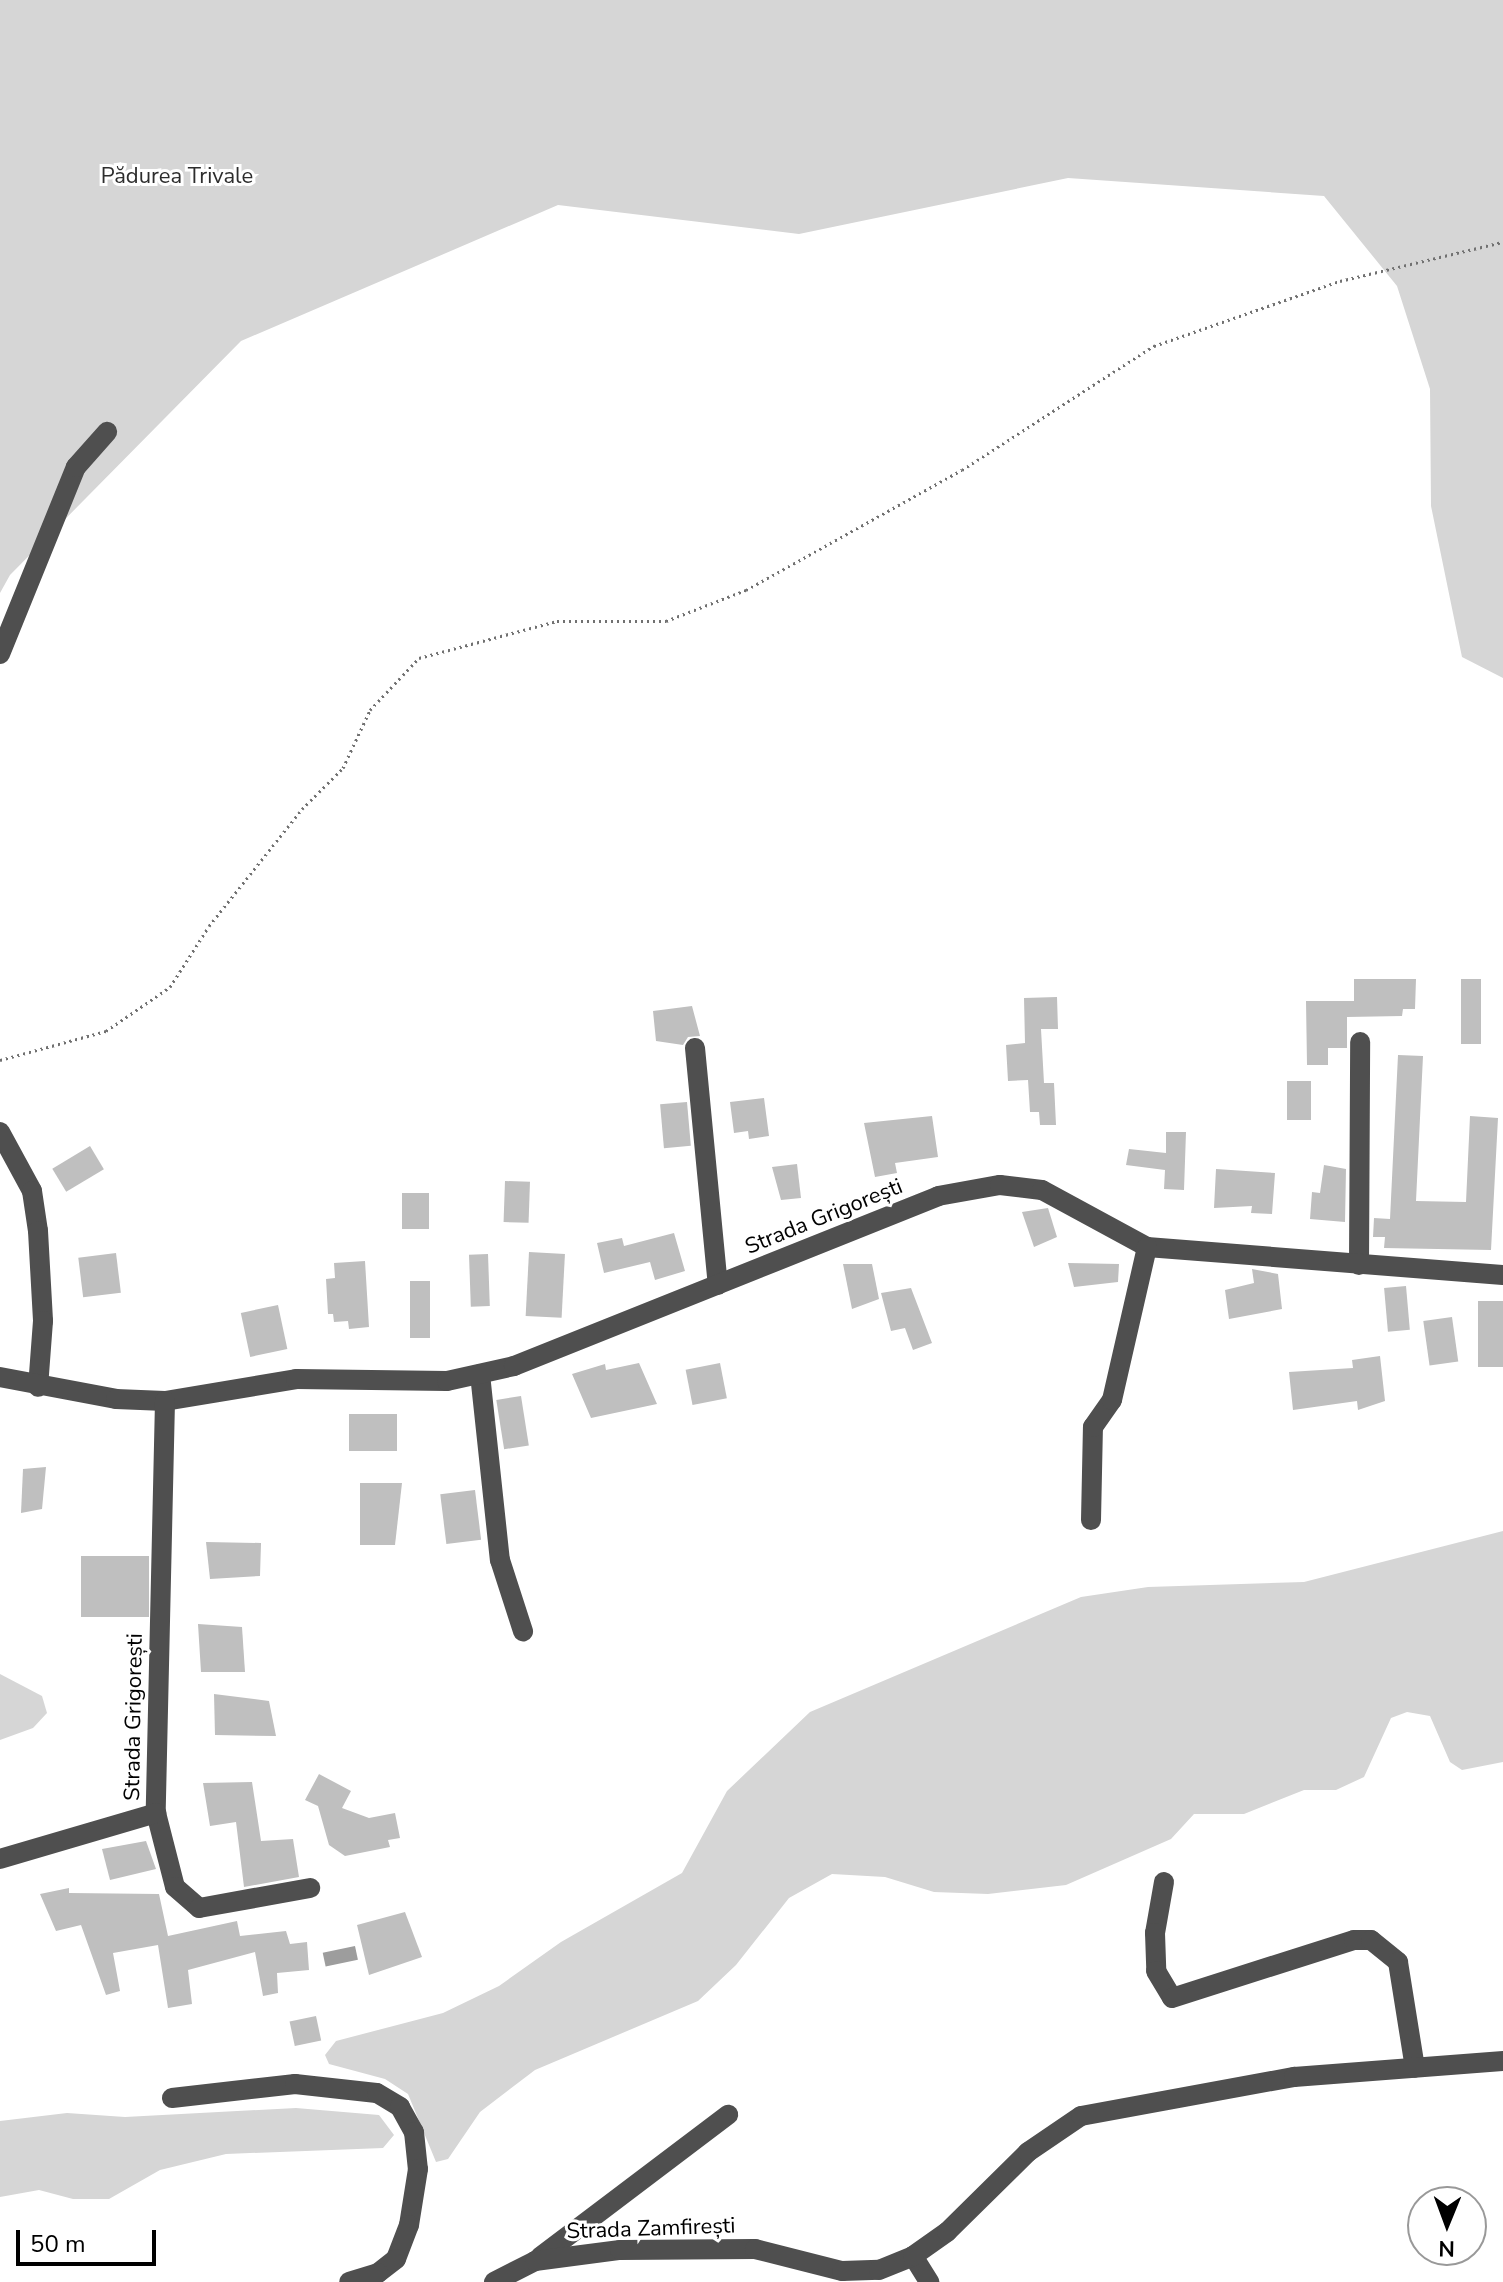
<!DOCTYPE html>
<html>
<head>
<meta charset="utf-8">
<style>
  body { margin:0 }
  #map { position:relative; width:1503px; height:2282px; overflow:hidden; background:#fff; font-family:"Nunito Sans",sans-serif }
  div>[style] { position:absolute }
  .green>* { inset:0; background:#d6d6d6 }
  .water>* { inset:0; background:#9d9d9d; transform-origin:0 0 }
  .building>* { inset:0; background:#bfbfbf; transform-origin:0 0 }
  .path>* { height:3px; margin-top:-1.5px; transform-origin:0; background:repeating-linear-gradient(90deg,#717171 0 2px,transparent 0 6px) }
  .minor>* { height:20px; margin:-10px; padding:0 10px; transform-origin:10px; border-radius:10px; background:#4f4f4f }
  span { translate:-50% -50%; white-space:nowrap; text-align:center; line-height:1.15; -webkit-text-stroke:6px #fff; paint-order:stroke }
  .park-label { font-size:22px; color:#2d2d2d }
  .street-label { font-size:22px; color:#000 }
  .north { position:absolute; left:1407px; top:2186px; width:80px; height:80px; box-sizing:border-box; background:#fff; border:2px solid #999; border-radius:50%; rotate:181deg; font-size:22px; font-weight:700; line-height:32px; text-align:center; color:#000 }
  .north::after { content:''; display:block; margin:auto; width:28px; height:36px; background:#000; clip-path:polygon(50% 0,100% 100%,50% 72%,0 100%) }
  .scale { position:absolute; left:16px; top:2230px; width:140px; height:36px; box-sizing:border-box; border:4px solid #000; border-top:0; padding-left:10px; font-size:24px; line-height:28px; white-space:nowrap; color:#000; -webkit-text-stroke:6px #fff; paint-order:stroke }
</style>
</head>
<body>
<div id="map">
  <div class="green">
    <div style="clip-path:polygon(0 0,1503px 0,1503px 678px,1462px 657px,1431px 506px,1430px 389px,1397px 286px,1324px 196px,1068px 178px,799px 234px,558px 205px,241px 341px,10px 575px,0 593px)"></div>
    <div style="clip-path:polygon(1503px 1531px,1503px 1762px,1462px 1770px,1450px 1762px,1430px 1716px,1407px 1712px,1391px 1718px,1364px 1777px,1336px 1790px,1304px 1790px,1244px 1814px,1194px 1814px,1171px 1839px,1066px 1885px,988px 1894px,934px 1892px,885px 1877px,832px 1874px,789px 1898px,736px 1965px,698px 2001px,535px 2070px,480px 2112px,448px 2159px,436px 2162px,408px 2094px,385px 2079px,329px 2064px,325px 2055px,336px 2041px,443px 2013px,499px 1986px,561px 1942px,682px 1873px,727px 1791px,810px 1712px,1081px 1597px,1148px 1587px,1304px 1582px)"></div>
    <div style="clip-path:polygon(0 1674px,42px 1696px,47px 1713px,33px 1728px,0 1740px)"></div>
    <div style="clip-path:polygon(296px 2108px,379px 2115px,394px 2135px,383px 2148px,226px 2154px,160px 2170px,109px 2199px,73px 2199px,39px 2190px,0 2197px,0 2121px,67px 2113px,125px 2117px)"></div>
  </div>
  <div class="water">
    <div style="left:355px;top:1946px;width:14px;height:33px;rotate:78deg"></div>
  </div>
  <div class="building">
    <div style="clip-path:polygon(1354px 979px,1416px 979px,1415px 1009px,1403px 1009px,1402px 1016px,1347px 1017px,1347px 1048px,1328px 1048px,1328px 1065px,1307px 1065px,1306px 1001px,1354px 1001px)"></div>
    <div style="left:1461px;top:979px;width:20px;height:65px"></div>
    <div style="clip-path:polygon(1057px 997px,1058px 1029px,1041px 1029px,1044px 1083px,1054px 1083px,1056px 1125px,1040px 1125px,1039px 1112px,1030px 1112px,1028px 1080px,1008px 1081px,1006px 1045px,1025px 1043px,1024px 998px)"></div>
    <div style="clip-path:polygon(692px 1006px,700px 1036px,688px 1037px,683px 1045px,656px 1041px,653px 1011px)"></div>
    <div style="clip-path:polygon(1398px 1055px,1423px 1056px,1416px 1201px,1466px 1202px,1470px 1116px,1498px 1118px,1491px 1250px,1384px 1248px,1385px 1237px,1373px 1237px,1374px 1218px,1390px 1219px)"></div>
    <div style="left:1287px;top:1081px;width:24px;height:39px"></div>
    <div style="clip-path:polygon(764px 1098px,769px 1136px,749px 1139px,748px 1131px,734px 1133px,730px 1102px)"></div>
    <div style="left:687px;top:1102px;width:44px;height:27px;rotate:85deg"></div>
    <div style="clip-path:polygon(932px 1116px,938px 1157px,895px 1163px,897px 1173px,875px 1177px,864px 1123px)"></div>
    <div style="clip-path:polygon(1166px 1132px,1186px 1132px,1184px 1190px,1164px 1189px,1165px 1170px,1126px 1165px,1129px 1149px,1166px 1153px)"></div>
    <div style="left:90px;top:1146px;width:27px;height:44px;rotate:59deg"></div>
    <div style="clip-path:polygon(797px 1164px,801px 1198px,781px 1200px,772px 1167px)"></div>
    <div style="clip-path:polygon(1324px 1165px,1346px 1169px,1345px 1222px,1310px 1219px,1312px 1192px,1320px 1193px)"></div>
    <div style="clip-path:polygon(1216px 1169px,1275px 1173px,1272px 1214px,1251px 1213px,1252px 1206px,1214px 1208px)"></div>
    <div style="left:505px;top:1181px;width:25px;height:41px;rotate:2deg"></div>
    <div style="left:402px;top:1193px;width:27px;height:36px"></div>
    <div style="clip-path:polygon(1048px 1208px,1057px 1237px,1034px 1247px,1022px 1212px)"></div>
    <div style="clip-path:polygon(674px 1233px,685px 1271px,655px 1280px,650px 1262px,604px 1273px,597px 1243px,622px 1238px,624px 1246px)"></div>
    <div style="left:529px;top:1252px;width:36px;height:64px;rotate:3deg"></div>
    <div style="left:116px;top:1253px;width:40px;height:38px;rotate:83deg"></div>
    <div style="left:488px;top:1254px;width:52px;height:19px;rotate:88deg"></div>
    <div style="clip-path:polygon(365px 1261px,369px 1327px,349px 1329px,348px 1321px,334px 1322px,333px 1314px,328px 1314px,326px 1279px,335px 1278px,334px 1263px)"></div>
    <div style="clip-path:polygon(1068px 1263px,1119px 1264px,1118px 1282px,1074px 1287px)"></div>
    <div style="clip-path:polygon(843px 1264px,872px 1264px,879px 1299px,852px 1309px)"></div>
    <div style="clip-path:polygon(1252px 1269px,1278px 1274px,1282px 1309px,1229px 1319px,1225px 1290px,1254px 1283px)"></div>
    <div style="left:410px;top:1281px;width:20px;height:57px"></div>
    <div style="left:1406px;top:1286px;width:44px;height:22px;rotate:85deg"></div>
    <div style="clip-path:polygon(911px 1288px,932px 1343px,913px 1350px,905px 1328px,891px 1331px,881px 1293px)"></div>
    <div style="left:1478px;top:1301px;width:25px;height:66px"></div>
    <div style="left:278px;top:1305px;width:45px;height:38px;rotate:78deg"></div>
    <div style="left:1452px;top:1317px;width:45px;height:29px;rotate:82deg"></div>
    <div style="clip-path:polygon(1380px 1356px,1385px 1401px,1358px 1410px,1357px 1401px,1293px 1410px,1289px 1372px,1353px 1368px,1352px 1360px)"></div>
    <div style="clip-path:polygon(639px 1363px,657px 1404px,591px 1418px,572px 1374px,605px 1364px,606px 1370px)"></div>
    <div style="left:720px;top:1363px;width:36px;height:35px;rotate:79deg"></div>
    <div style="left:521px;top:1396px;width:50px;height:25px;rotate:81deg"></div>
    <div style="left:349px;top:1414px;width:48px;height:37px"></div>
    <div style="clip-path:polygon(46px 1467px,42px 1509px,21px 1513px,23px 1469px)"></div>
    <div style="clip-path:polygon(360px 1483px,402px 1483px,395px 1545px,360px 1545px)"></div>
    <div style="left:475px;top:1490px;width:50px;height:35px;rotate:83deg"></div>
    <div style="clip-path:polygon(206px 1542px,261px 1543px,260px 1576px,210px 1579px)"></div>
    <div style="left:81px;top:1556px;width:68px;height:61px"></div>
    <div style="clip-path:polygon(198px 1624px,242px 1627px,245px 1672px,201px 1672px)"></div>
    <div style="clip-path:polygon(214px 1694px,269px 1701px,276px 1736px,215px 1735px)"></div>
    <div style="clip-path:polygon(319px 1774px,351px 1791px,342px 1808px,369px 1818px,395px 1813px,400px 1838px,388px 1840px,390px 1847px,345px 1856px,329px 1845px,318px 1806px,305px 1800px)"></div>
    <div style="clip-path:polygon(252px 1782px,261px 1841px,293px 1839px,299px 1877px,244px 1887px,236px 1822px,210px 1826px,203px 1783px)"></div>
    <div style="clip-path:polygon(146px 1841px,156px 1869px,110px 1880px,102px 1849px)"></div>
    <div style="clip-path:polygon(69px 1888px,69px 1893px,159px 1894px,168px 1936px,237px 1921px,240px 1936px,286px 1931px,290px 1944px,307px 1942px,309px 1970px,277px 1973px,278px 1993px,263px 1996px,255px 1952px,188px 1970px,192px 2004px,168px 2008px,158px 1945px,113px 1953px,120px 1991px,106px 1995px,81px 1925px,56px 1931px,40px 1894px)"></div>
    <div style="clip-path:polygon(405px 1912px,422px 1957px,369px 1975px,357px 1925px)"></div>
    <div style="left:316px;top:2016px;width:25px;height:27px;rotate:78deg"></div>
  </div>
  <div class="path">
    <div style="left:0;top:1060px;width:110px;rotate:-15.3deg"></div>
    <div style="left:106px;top:1031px;width:78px;rotate:-34.5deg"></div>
    <div style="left:170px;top:987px;width:72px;rotate:-57.4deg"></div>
    <div style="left:209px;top:926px;width:149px;rotate:-51.5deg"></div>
    <div style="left:302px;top:809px;width:58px;rotate:-45deg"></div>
    <div style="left:343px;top:768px;width:64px;rotate:-65deg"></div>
    <div style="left:370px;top:710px;width:71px;rotate:-46.7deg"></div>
    <div style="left:419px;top:658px;width:143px;rotate:-15deg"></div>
    <div style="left:557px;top:621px;width:109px"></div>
    <div style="left:666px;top:621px;width:86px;rotate:-21.2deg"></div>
    <div style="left:746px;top:590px;width:247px;rotate:-29.1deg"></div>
    <div style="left:962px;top:470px;width:229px;rotate:-32.9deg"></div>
    <div style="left:1154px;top:346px;width:197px;rotate:-19.3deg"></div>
    <div style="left:1340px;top:281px;width:168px;rotate:-13.5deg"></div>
  </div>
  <div class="minor">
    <div style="left:0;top:654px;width:202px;rotate:-67.9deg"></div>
    <div style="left:76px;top:467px;width:47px;rotate:-48.5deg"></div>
    <div style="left:695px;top:1048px;width:238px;rotate:84.5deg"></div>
    <div style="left:0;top:1132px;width:67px;rotate:61.5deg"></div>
    <div style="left:32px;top:1191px;width:40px;rotate:81.5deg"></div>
    <div style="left:38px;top:1231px;width:90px;rotate:86.8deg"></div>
    <div style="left:43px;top:1321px;width:66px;rotate:94.3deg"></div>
    <div style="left:1359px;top:1265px;width:223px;rotate:-89.7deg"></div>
    <div style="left:480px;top:1374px;width:187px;rotate:83.9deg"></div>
    <div style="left:500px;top:1560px;width:75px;rotate:72.1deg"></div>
    <div style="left:0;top:1377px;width:118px;rotate:10.7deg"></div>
    <div style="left:116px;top:1399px;width:49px;rotate:2.3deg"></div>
    <div style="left:165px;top:1401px;width:133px;rotate:-9.5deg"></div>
    <div style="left:296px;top:1379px;width:151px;rotate:0.8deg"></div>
    <div style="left:447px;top:1381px;width:69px;rotate:-12.6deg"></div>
    <div style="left:514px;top:1366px;width:457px;rotate:-21.8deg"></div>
    <div style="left:938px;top:1196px;width:63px;rotate:-10.1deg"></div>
    <div style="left:1000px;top:1185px;width:42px;rotate:6.8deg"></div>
    <div style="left:1042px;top:1190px;width:119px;rotate:28.5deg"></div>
    <div style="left:1147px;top:1247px;width:357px;rotate:4.5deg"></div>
    <div style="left:165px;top:1401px;width:412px;rotate:91.3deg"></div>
    <div style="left:156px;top:1813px;width:76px;rotate:75.6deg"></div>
    <div style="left:175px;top:1887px;width:32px;rotate:41deg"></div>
    <div style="left:199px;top:1908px;width:113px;rotate:-10.2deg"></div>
    <div style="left:1091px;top:1520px;width:93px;rotate:-88.8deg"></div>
    <div style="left:1093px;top:1427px;width:33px;rotate:-55deg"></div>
    <div style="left:1112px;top:1400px;width:157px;rotate:-77.1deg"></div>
    <div style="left:0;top:1859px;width:163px;rotate:-16.4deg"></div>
    <div style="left:1164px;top:1882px;width:52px;rotate:100deg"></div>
    <div style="left:1155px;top:1933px;width:38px;rotate:88deg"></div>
    <div style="left:1156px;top:1971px;width:31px;rotate:59deg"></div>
    <div style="left:1172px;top:1998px;width:191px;rotate:-17.7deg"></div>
    <div style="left:1354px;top:1940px;width:17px"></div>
    <div style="left:1371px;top:1940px;width:35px;rotate:39deg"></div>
    <div style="left:1398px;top:1962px;width:107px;rotate:80.9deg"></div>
    <div style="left:172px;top:2098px;width:124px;rotate:-6.5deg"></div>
    <div style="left:295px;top:2084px;width:82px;rotate:6.3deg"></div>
    <div style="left:377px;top:2093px;width:27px;rotate:31deg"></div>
    <div style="left:400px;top:2107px;width:29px;rotate:61deg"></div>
    <div style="left:414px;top:2132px;width:37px;rotate:84deg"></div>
    <div style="left:418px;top:2169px;width:57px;rotate:99.1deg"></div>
    <div style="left:409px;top:2225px;width:36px;rotate:111deg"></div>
    <div style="left:396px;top:2259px;width:23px;rotate:142deg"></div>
    <div style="left:378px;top:2273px;width:30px;rotate:163deg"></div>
    <div style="left:913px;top:2256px;width:31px;rotate:58deg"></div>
    <div style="left:540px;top:2257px;width:236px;rotate:-37.1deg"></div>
    <div style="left:494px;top:2282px;width:46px;rotate:-27.1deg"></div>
    <div style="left:535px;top:2261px;width:86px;rotate:-7.4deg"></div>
    <div style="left:620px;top:2250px;width:135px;rotate:-0.4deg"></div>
    <div style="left:755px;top:2249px;width:90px;rotate:14.2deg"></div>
    <div style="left:842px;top:2271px;width:37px;rotate:-2deg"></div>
    <div style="left:879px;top:2270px;width:37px;rotate:-22deg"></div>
    <div style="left:913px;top:2256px;width:42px;rotate:-35.2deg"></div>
    <div style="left:947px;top:2232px;width:114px;rotate:-44.6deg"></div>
    <div style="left:1028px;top:2152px;width:64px;rotate:-34.2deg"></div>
    <div style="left:1081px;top:2116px;width:217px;rotate:-10.4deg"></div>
    <div style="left:1294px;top:2077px;width:210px;rotate:-4.4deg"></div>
  </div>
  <div class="park-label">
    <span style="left:177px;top:177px">Pădurea Trivale</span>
  </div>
  <div class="street-label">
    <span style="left:824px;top:1217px;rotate:-22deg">Strada Grigorești</span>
    <span style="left:134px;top:1717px;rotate:-89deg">Strada Grigorești</span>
    <span style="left:651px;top:2229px;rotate:-2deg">Strada Zamfirești</span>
  </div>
  <div class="north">N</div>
  <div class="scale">50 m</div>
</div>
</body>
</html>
